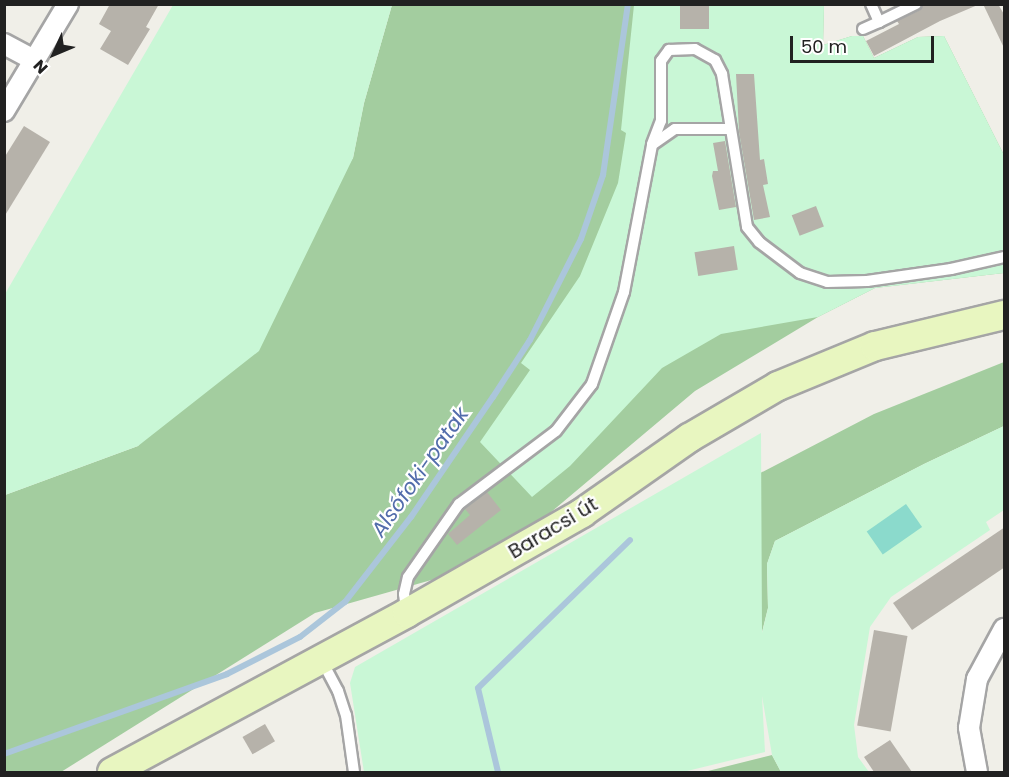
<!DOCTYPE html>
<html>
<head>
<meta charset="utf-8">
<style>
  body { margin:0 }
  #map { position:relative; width:1009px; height:777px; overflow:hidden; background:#f0efe8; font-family:Poppins,sans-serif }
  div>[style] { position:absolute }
  .forest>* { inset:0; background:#a3cd9f }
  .park>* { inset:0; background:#c9f7d6 }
  .pitch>* { inset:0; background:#8bdacc; transform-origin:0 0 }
  .stream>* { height:6px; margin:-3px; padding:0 3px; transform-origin:3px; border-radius:3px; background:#abc6db }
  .building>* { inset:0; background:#b6b2aa; transform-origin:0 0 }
  .roads { filter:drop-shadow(2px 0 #a5a5a5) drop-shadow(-2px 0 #a5a5a5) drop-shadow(0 2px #a5a5a5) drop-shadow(0 -2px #a5a5a5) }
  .lane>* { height:10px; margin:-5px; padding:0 5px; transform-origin:5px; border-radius:5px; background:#fff }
  .street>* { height:20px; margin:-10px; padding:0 10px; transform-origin:10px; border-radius:10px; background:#fff }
  .secondary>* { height:28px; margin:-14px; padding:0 14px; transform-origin:14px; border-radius:14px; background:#e8f6c0 }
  span { translate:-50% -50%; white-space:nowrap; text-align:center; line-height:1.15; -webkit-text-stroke:4.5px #fff; paint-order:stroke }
  .street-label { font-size:20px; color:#212121 }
  .water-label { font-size:21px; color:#526cab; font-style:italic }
  .frame { position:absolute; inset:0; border:6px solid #212121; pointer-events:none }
  .north { position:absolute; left:24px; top:24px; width:60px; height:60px; -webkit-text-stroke:4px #fff; paint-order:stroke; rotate:226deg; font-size:16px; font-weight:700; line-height:24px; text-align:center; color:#212121 }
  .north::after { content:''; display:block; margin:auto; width:21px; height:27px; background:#212121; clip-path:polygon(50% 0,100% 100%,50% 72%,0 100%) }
  .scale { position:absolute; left:790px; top:36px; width:144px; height:27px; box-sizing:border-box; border:3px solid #212121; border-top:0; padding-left:8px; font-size:18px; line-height:21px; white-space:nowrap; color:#212121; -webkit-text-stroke:4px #fff; paint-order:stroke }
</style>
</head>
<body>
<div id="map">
  <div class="forest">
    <div style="clip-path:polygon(392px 5px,824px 5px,823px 45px,852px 36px,863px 36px,874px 58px,918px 37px,944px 36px,1004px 155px,1004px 273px,875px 288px,818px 317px,695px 391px,544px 518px,442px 577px,315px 613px,61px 772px,5px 772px,5px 495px,138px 446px,353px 158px,364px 103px)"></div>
    <div style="clip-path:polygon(1004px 362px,1004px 426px,924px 464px,775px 541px,767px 564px,768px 608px,761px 636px,718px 495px,874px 414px)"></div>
    <div style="clip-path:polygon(772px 755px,781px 772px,704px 772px)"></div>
  </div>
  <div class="park">
    <div style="clip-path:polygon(173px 5px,392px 5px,364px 103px,353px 158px,259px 351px,138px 446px,5px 495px,5px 294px)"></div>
    <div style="clip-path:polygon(634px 5px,824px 5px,823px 45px,852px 36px,863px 36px,874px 58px,918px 37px,944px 36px,1004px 155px,1004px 273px,875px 288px,818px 317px,721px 334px,662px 368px,570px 466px,532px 497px,480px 442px,530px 370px,521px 363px,580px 276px,618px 183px,626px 133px,621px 130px)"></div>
    <div style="clip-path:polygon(1004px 426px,1004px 510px,986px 522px,990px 530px,891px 597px,870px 627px,854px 725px,858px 757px,869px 772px,781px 772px,772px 755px,762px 696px,765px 752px,683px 772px,364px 772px,350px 683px,355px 667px,761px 433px,762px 633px,768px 608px,767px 564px,775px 541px,924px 464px)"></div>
  </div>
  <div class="pitch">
    <div style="left:906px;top:504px;width:28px;height:48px;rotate:55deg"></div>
  </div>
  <div class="stream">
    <div style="left:4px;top:754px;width:237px;rotate:-19.7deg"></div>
    <div style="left:227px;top:674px;width:82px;rotate:-26.9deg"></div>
    <div style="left:300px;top:637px;width:57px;rotate:-37.9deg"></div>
    <div style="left:345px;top:602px;width:108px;rotate:-52.2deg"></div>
    <div style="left:411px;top:517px;width:145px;rotate:-55.7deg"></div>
    <div style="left:493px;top:397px;width:68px;rotate:-57deg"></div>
    <div style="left:530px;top:340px;width:113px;rotate:-63.2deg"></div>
    <div style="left:581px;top:239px;width:68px;rotate:-71deg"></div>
    <div style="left:603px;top:175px;width:173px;rotate:-81.7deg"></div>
    <div style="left:498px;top:772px;width:86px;rotate:-103.4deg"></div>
    <div style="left:478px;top:688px;width:212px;rotate:-44.2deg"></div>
  </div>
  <div class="building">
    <div style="clip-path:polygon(110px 4px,159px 4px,146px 27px,150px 29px,128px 65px,100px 49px,111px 31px,99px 24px)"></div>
    <div style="left:680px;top:4px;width:29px;height:25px"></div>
    <div style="clip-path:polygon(923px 4px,980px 4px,940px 21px,874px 56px,866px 41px,899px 24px,897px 21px,920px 10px)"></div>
    <div style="clip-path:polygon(983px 4px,998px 4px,1005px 16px,1005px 50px)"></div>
    <div style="clip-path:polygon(736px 74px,754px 74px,760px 160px,764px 159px,768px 184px,763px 185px,770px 217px,754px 220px,739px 132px)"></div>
    <div style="clip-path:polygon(24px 126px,50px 142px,4px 217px,4px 158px)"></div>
    <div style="clip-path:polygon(725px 141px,736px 207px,719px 210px,712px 176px,713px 171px,718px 171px,713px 143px)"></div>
    <div style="left:816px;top:206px;width:22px;height:26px;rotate:69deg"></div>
    <div style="left:734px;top:246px;width:24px;height:40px;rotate:81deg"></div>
    <div style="clip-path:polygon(487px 492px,501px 510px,457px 545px,448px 534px,470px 515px,465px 509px)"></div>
    <div style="clip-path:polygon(1005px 527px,1005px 567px,912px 630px,893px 603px)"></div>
    <div style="left:874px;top:630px;width:34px;height:97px;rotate:10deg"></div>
    <div style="left:265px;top:724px;width:20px;height:26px;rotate:60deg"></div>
    <div style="clip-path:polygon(890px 740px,912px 772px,874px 772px,864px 757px)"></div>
  </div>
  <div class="roads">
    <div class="lane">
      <div style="left:871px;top:4px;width:20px;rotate:66deg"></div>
      <div style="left:879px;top:22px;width:41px;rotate:-25.9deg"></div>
      <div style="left:863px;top:29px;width:17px;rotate:-24deg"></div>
      <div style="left:652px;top:144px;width:25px;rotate:-69deg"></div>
      <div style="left:661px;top:121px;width:60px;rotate:-90deg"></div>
      <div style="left:661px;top:61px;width:14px;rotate:-54deg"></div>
      <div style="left:669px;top:50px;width:26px;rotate:-2deg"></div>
      <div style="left:695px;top:49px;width:23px;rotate:29deg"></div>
      <div style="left:715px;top:60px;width:16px;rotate:63deg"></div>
      <div style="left:722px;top:74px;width:155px;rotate:80.7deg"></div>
      <div style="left:747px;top:227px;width:19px;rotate:51deg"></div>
      <div style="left:759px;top:242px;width:51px;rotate:37.1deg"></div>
      <div style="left:800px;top:273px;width:28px;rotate:18deg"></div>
      <div style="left:827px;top:282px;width:40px;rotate:-1.4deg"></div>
      <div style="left:867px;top:281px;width:85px;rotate:-8.1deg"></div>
      <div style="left:951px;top:269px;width:54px;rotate:-12.8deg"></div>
      <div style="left:406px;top:610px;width:16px;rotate:-97deg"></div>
      <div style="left:404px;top:594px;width:17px;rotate:-77deg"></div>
      <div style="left:408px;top:577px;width:89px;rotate:-55.1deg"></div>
      <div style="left:459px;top:504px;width:121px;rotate:-37deg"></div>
      <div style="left:556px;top:431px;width:59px;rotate:-52.5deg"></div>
      <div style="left:592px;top:384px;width:97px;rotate:-70.8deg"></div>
      <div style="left:624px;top:292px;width:150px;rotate:-79.2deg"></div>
      <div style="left:652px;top:145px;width:28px;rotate:-35deg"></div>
      <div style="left:675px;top:129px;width:54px"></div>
      <div style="left:321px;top:659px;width:36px;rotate:62deg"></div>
      <div style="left:338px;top:691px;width:25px;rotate:72deg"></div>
      <div style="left:346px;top:715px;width:58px;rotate:82deg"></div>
    </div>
    <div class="street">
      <div style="left:4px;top:44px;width:34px;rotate:28deg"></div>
      <div style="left:4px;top:111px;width:125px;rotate:-59.1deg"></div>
      <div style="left:977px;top:772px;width:45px;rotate:-100.3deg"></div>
      <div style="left:969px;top:728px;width:50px;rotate:-80.7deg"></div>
      <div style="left:977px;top:679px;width:57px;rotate:-61.6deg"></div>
    </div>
    <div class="secondary">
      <div style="left:112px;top:772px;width:335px;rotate:-28.3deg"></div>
      <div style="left:407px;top:613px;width:202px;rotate:-29.7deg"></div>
      <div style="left:582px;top:513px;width:131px;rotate:-35deg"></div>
      <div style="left:689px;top:438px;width:103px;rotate:-30.3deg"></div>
      <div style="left:778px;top:386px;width:105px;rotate:-22.4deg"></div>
      <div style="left:875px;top:346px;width:133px;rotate:-13.5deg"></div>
    </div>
  </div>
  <div class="street-label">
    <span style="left:553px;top:528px;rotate:-31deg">Baracsi út</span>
  </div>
  <div class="water-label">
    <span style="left:420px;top:472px;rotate:-55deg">Alsófoki-patak</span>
  </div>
  <div class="frame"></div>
  <div class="north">N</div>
  <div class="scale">50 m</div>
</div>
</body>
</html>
